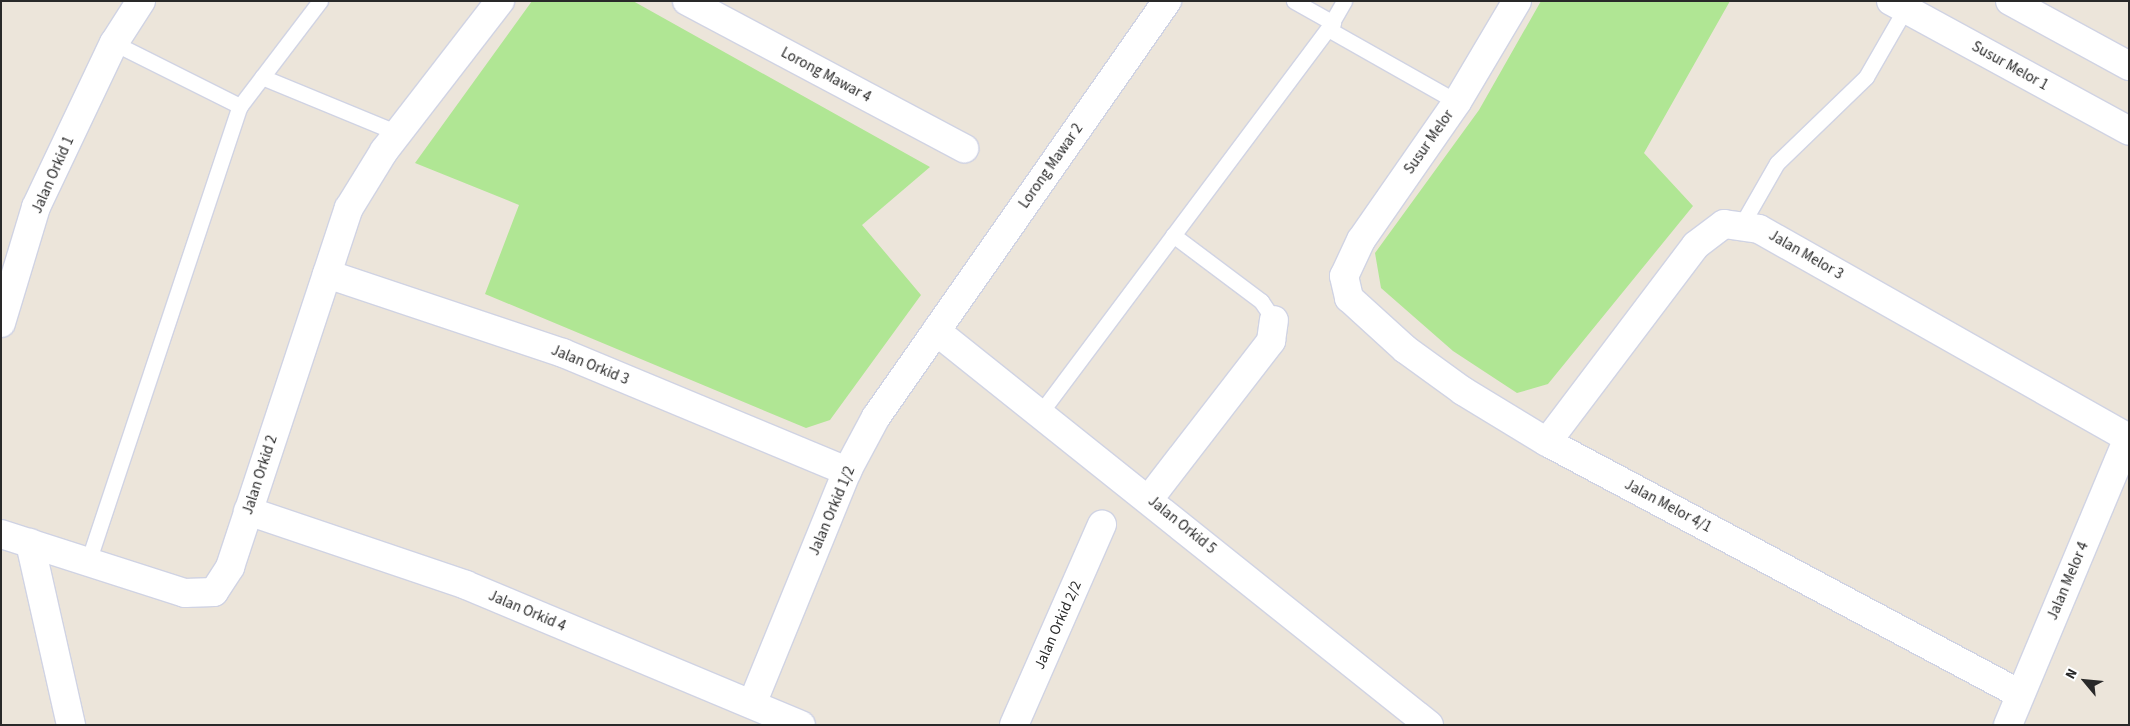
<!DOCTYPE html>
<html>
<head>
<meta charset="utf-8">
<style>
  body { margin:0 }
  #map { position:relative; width:2130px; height:726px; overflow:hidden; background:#ece5da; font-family:"Source Sans 3",sans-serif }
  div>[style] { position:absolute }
  .green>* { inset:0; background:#b0e694 }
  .roads { filter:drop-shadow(1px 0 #d0d3e3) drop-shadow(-1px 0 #d0d3e3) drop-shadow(0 1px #d0d3e3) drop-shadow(0 -1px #d0d3e3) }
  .lane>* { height:15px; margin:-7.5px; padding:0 7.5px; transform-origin:7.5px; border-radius:7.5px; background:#fff }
  .street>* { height:28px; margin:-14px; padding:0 14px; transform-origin:14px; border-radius:14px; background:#fff }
  .secondary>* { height:28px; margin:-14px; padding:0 14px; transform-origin:14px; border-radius:14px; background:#fff }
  span { translate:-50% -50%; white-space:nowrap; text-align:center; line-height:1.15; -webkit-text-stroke:4px #fff; paint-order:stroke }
  .street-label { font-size:15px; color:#292929 }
  .frame { position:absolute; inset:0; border:2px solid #292929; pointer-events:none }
  .north { position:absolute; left:2060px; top:656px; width:50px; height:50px; -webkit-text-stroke:4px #fff; paint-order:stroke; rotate:298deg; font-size:14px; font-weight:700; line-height:20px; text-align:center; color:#292929 }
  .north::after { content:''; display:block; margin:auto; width:18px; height:22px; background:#292929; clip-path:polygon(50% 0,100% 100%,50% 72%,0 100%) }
</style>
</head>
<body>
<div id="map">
  <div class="green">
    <div style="clip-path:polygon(532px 1px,633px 1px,930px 167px,862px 225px,921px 295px,830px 420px,806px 428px,485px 294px,519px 205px,415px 163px)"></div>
    <div style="clip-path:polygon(1541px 1px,1730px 1px,1644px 153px,1693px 206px,1548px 384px,1517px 393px,1453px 351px,1381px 288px,1375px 253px,1479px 110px)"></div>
  </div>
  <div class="roads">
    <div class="lane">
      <div style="left:1294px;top:1px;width:45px;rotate:29.4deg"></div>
      <div style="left:1328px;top:29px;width:148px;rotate:29.5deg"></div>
      <div style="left:114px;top:43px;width:141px;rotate:26.6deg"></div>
      <div style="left:262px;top:77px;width:147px;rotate:22.4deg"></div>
      <div style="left:1742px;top:224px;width:70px;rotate:-60.2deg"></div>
      <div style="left:1777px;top:163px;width:124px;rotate:-44deg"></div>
      <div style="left:1866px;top:77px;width:84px;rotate:-60.1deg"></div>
      <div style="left:1173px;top:235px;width:110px;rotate:36.9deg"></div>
      <div style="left:1261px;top:301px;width:23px;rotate:56deg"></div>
      <div style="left:1041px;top:412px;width:479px;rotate:-53.2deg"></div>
      <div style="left:1328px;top:29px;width:32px;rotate:-60deg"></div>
      <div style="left:88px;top:562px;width:481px;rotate:-71.6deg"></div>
      <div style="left:240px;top:106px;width:132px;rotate:-52.7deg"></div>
    </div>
    <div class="street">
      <div style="left:687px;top:1px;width:314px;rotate:28deg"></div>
      <div style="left:1517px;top:1px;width:117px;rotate:120.7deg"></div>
      <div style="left:1457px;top:102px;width:168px;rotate:124.8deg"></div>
      <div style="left:1361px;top:240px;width:40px;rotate:115deg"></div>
      <div style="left:1344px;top:276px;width:23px;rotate:77deg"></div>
      <div style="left:1349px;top:298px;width:76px;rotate:42.3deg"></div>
      <div style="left:1405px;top:349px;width:72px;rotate:35.9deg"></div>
      <div style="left:1463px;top:391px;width:98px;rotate:31.3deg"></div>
      <div style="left:1547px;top:442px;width:536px;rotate:28.05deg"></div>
      <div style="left:1891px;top:1px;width:271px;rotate:28.6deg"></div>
      <div style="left:327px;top:274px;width:249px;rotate:18.5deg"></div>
      <div style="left:563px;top:353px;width:308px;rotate:22.6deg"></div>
      <div style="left:1px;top:323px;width:121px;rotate:-73.2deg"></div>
      <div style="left:36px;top:207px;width:182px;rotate:-64.6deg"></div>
      <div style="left:114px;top:43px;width:50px;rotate:-57.3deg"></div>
      <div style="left:936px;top:331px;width:631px;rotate:38.63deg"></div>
      <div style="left:1547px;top:442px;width:247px;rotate:-52.9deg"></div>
      <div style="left:1696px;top:245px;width:35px;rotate:-37deg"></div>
      <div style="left:1724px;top:224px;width:35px;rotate:8deg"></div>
      <div style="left:1759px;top:229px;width:425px;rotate:29.5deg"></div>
      <div style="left:1149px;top:499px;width:200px;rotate:-52.3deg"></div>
      <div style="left:1271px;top:341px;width:21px;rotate:-82deg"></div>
      <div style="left:248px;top:511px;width:230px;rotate:18.7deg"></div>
      <div style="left:466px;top:585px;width:363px;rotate:22.7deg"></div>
      <div style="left:1px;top:534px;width:193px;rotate:17.8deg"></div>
      <div style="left:185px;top:593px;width:29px;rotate:-2deg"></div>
      <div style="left:214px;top:592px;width:30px;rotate:-57deg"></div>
      <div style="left:230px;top:567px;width:378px;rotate:-71.7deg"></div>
      <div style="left:349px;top:208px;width:67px;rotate:-58.4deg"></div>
      <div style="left:384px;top:151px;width:190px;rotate:-52.3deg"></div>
      <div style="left:30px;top:543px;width:187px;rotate:77.3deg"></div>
      <div style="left:752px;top:704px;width:252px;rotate:-67.8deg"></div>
      <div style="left:847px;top:471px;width:61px;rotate:-61.8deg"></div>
      <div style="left:876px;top:417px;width:508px;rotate:-55.03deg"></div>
      <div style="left:1014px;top:725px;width:219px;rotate:-66.3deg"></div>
      <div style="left:2008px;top:725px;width:311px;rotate:-67.3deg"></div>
    </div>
    <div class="secondary">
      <div style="left:2010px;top:1px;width:136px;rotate:28.6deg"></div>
    </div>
  </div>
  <div class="street-label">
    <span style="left:2010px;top:66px;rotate:29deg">Susur Melor 1</span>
    <span style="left:826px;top:75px;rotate:28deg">Lorong Mawar 4</span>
    <span style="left:1429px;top:142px;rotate:-55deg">Susur Melor</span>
    <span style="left:1051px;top:166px;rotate:-55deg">Lorong Mawar 2</span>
    <span style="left:53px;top:175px;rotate:-66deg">Jalan Orkid 1</span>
    <span style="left:1806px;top:255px;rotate:30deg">Jalan Melor 3</span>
    <span style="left:590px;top:365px;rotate:22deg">Jalan Orkid 3</span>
    <span style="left:260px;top:475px;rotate:-72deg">Jalan Orkid 2</span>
    <span style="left:1668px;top:506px;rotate:28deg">Jalan Melor 4/1</span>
    <span style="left:832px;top:511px;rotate:-67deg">Jalan Orkid 1/2</span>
    <span style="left:1182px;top:525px;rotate:39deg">Jalan Orkid 5</span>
    <span style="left:2068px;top:581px;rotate:-67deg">Jalan Melor 4</span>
    <span style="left:527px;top:611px;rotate:23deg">Jalan Orkid 4</span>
    <span style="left:1058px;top:625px;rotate:-66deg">Jalan Orkid 2/2</span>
  </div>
  <div class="frame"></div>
  <div class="north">N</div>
</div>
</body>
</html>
